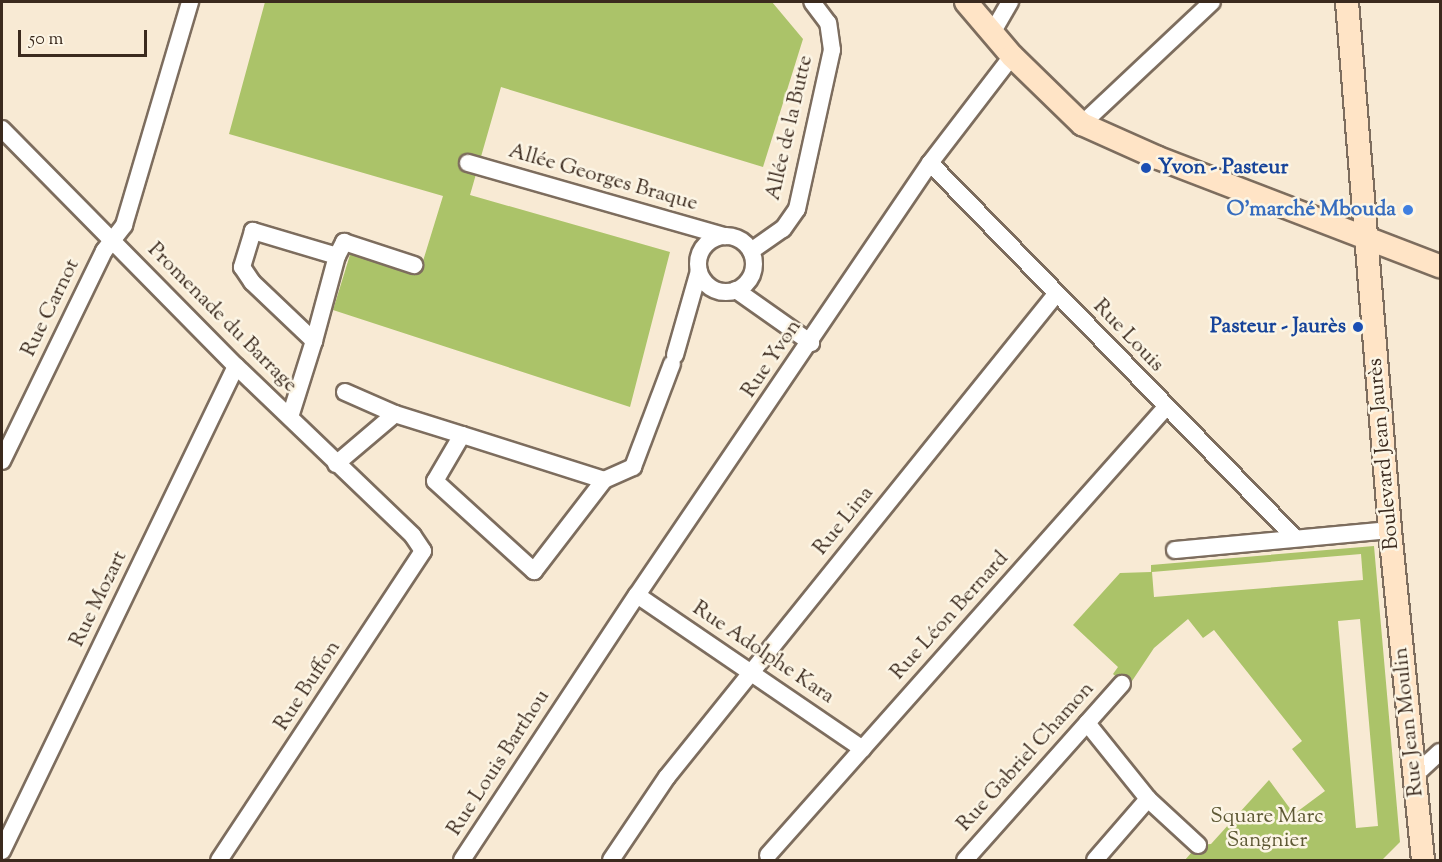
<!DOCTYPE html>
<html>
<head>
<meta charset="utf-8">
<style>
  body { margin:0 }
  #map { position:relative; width:1442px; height:862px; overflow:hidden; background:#f8ead4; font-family:"Sorts Mill Goudy",serif }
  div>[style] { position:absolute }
  .green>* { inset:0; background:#abc369 }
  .roads { filter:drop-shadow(2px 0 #7d6d5e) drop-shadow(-2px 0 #7d6d5e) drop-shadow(0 2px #7d6d5e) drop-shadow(0 -2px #7d6d5e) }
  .street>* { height:16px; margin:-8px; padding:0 8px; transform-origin:8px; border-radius:8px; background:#fff }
  .street>.ring { margin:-8px; padding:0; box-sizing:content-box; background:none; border:16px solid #fff; border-radius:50% }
  .secondary>* { height:22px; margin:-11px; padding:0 11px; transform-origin:11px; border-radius:11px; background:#ffe4c6 }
  .dots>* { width:16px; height:16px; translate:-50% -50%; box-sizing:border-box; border:3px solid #fcf5e5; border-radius:50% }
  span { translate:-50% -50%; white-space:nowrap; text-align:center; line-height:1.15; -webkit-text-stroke:5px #fcf5e5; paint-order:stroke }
  .street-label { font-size:21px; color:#3b2a1e }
  .transit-label { font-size:21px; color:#164399; font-weight:700 }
  .left { translate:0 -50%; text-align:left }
  .right { translate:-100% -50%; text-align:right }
  .shop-label { font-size:21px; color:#366cbe; font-weight:700 }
  .park-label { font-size:21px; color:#5d5834 }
  .frame { position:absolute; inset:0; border:3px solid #3b2a1e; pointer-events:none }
  .scale { position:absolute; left:18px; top:30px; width:129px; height:27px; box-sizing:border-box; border:3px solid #3b2a1e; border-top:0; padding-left:8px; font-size:18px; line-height:21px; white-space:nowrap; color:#3b2a1e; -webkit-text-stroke:4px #fcf5e5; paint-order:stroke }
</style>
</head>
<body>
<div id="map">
  <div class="green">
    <div style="clip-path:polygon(265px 2px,772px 2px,803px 39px,763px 167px,501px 87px,470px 195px,670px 252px,630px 407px,333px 310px,353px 245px,423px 261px,443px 196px,229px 134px)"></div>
    <div style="clip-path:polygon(evenodd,1374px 546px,1400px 842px,1382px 860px,1185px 860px,1198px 845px,1211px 844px,1269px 780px,1294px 814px,1325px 791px,1292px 749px,1302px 741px,1214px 630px,1203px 638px,1188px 619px,1154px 648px,1128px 687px,1113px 674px,1118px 667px,1073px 625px,1120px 573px,1151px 572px,1151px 565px,1374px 546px,1361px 554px,1363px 580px,1154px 597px,1152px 572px,1361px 554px,1374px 546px,1360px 619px,1378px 826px,1356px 828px,1338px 621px,1360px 619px)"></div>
  </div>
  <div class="roads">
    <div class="street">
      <div style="left:992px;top:33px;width:36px;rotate:-60deg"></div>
      <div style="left:1082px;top:124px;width:178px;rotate:-43.2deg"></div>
      <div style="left:2px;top:129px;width:333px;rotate:45.4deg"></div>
      <div style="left:236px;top:366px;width:245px;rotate:43.8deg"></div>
      <div style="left:413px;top:536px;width:18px;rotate:56deg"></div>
      <div style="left:423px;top:551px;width:370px;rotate:123.4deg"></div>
      <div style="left:468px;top:163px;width:267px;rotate:15.9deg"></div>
      <div style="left:930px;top:163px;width:523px;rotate:45.77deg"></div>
      <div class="ring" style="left:698px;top:236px;width:40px;height:40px"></div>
      <div style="left:751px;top:251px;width:39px;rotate:-35deg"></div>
      <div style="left:783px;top:229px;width:24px;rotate:-55deg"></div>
      <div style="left:797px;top:209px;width:163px;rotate:-77.6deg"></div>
      <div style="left:832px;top:50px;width:27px;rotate:-98deg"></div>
      <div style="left:828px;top:23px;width:26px;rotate:-127deg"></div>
      <div style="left:337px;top:256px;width:16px;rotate:-63deg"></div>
      <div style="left:344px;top:242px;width:74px;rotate:18.2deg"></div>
      <div style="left:736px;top:290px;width:92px;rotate:35.2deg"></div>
      <div style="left:675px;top:355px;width:87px;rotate:-74.1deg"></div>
      <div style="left:345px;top:392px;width:55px;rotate:23.7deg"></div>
      <div style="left:395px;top:414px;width:70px;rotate:17.4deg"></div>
      <div style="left:290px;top:417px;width:80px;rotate:-72.5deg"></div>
      <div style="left:314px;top:341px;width:88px;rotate:-74.9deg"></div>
      <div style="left:337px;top:256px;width:88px;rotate:-163.4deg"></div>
      <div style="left:253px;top:231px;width:38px;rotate:107deg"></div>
      <div style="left:242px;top:267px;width:18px;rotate:56deg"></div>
      <div style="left:252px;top:282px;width:86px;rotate:43.6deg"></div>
      <div style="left:2px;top:461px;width:233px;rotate:-64.1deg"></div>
      <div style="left:104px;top:251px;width:33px;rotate:-52deg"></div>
      <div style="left:124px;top:225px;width:233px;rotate:-73.5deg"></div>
      <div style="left:336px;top:464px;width:77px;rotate:-40.3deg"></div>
      <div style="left:604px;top:480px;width:149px;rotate:-162.4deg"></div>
      <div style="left:462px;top:435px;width:53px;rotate:120.4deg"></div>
      <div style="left:435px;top:481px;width:134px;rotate:42.3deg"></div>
      <div style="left:534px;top:571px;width:115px;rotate:-52.4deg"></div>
      <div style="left:604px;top:480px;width:32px;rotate:-24deg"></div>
      <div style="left:633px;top:467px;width:110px;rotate:-69.3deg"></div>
      <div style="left:1175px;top:550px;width:216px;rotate:-5.3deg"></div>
      <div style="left:637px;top:595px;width:273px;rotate:34.3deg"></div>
      <div style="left:1087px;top:723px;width:97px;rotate:51.2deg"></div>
      <div style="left:1148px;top:799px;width:68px;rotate:42.6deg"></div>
      <div style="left:1414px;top:776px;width:35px;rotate:-43deg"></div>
      <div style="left:2px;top:851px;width:538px;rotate:-64.24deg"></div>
      <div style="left:768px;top:855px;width:599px;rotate:-48.38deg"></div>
      <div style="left:462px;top:860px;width:318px;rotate:-56.6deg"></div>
      <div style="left:637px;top:595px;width:522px;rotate:-55.85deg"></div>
      <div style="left:930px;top:163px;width:135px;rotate:-52.5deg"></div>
      <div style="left:611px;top:860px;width:100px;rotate:-56deg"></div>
      <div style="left:667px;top:777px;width:620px;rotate:-51.15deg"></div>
      <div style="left:965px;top:860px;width:236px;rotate:-48.3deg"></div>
      <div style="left:1095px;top:860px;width:81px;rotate:-49deg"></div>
    </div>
    <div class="secondary">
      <div style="left:966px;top:2px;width:71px;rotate:49.6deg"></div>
      <div style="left:1012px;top:56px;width:98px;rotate:44.2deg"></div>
      <div style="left:1082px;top:124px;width:83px;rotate:24.1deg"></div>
      <div style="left:1158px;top:158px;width:302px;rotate:21deg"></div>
      <div style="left:1347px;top:2px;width:530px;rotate:85.34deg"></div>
      <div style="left:1390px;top:530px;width:332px;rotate:84.3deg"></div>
    </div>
  </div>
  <div class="dots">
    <div style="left:1146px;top:168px;background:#1a4fb4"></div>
    <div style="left:1408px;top:210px;background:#3f7fe0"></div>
    <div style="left:1358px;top:327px;background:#1a4fb4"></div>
  </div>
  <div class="street-label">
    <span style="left:790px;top:128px;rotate:-77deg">Allée de la Butte</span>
    <span style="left:603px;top:178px;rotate:16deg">Allée Georges Braque</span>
    <span style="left:51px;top:308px;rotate:-64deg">Rue Carnot</span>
    <span style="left:222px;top:318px;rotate:45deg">Promenade du Barrage</span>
    <span style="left:1128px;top:336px;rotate:46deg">Rue Louis</span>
    <span style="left:772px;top:359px;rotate:-56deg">Rue Yvon</span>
    <span style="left:1384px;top:454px;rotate:-95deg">Boulevard Jean Jaurès</span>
    <span style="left:844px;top:521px;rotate:-51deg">Rue Lina</span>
    <span style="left:99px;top:599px;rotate:-64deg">Rue Mozart</span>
    <span style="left:950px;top:616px;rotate:-48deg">Rue Léon Bernard</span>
    <span style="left:763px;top:653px;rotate:34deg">Rue Adolphe Kara</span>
    <span style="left:308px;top:686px;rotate:-57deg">Rue Buffon</span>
    <span style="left:1409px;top:722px;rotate:-96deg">Rue Jean Moulin</span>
    <span style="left:1026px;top:757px;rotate:-48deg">Rue Gabriel Chamon</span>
    <span style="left:499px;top:763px;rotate:-57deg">Rue Louis Barthou</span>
  </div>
  <div class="transit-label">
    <span class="left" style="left:1158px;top:168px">Yvon - Pasteur</span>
    <span class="right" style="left:1346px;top:327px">Pasteur - Jaurès</span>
  </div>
  <div class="shop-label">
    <span class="right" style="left:1396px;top:210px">O'marché Mbouda</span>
  </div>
  <div class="park-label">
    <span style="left:1267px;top:829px">Square Marc<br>Sangnier</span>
  </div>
  <div class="frame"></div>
  <div class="scale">50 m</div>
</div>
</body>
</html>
